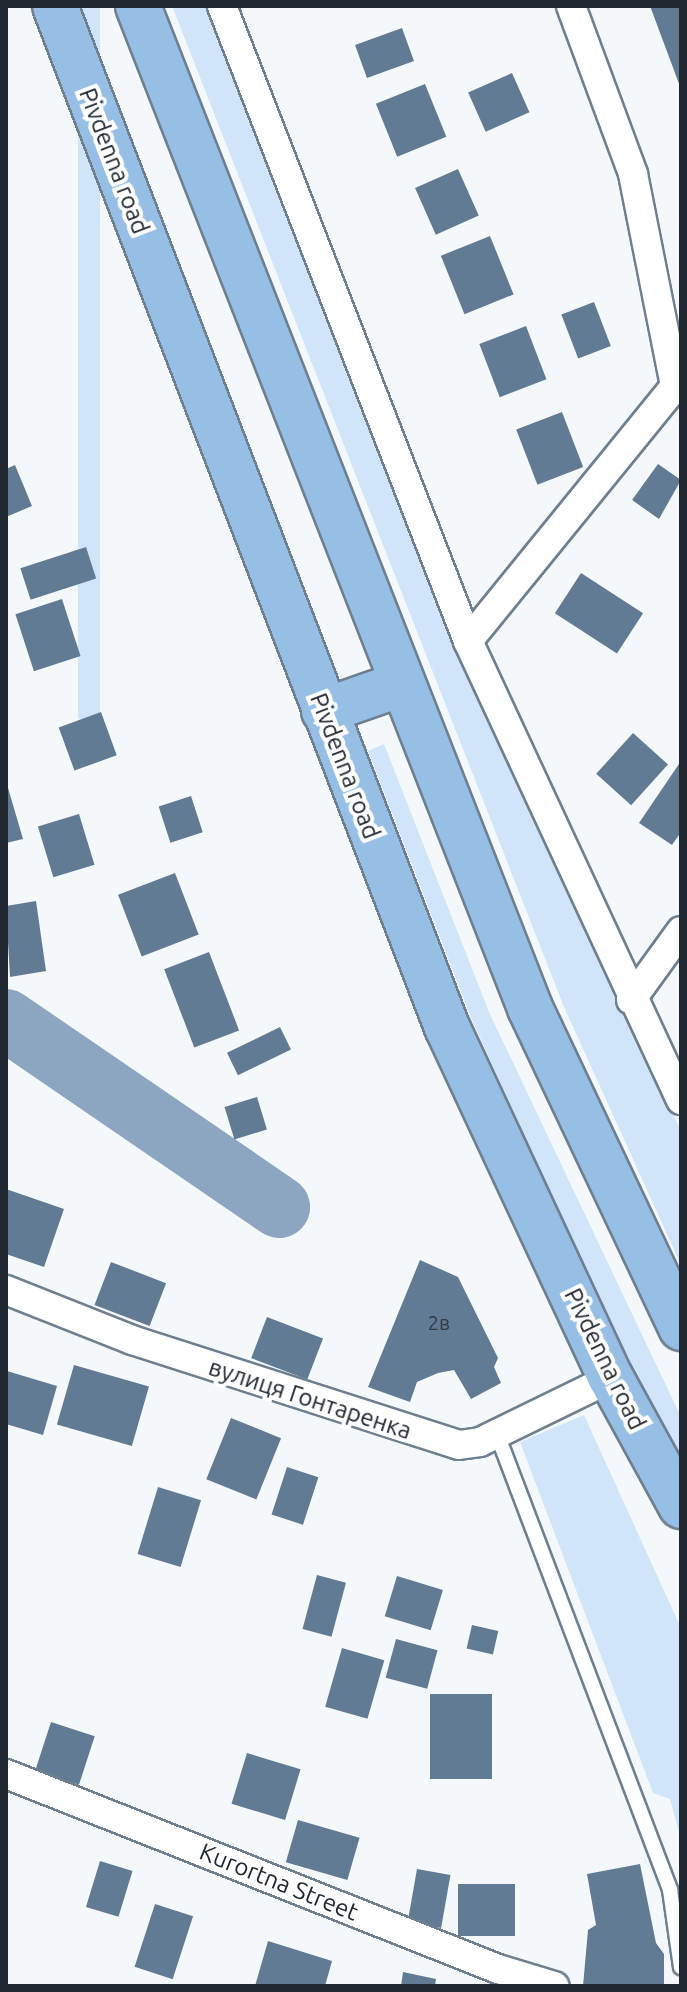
<!DOCTYPE html>
<html>
<head>
<meta charset="utf-8">
<style>
  body { margin:0 }
  #map { position:relative; width:687px; height:1992px; overflow:hidden; background:#f4f8fb; font-family:Ubuntu,sans-serif }
  div>[style] { position:absolute }
  .green>* { inset:0; background:#d1e5fa; transform-origin:0 0 }
  .river>* { height:62px; margin:-31px; padding:0 31px; transform-origin:31px; border-radius:31px; background:#8ca6c1 }
  .building>* { inset:0; background:#627b94; transform-origin:0 0 }
  .roads { filter:drop-shadow(2px 0 #6e7f90) drop-shadow(-2px 0 #6e7f90) drop-shadow(0 2px #6e7f90) drop-shadow(0 -2px #6e7f90) }
  .lane>* { height:14px; margin:-7px; padding:0 7px; transform-origin:7px; border-radius:7px; background:#fff }
  .street>* { height:28px; margin:-14px; padding:0 14px; transform-origin:14px; border-radius:14px; background:#fff }
  .primary>* { height:44px; margin:-22px; padding:0 22px; transform-origin:22px; border-radius:22px; background:#97bfe6 }
  span { translate:-50% -50%; white-space:nowrap; text-align:center; line-height:1.15; -webkit-text-stroke:8px #fff; paint-order:stroke }
  .number-label { font-size:20px; color:#303c48 }
  .number-label span { -webkit-text-stroke-width:0 }
  .street-label { font-size:24px; color:#20272e }
  .frame { position:absolute; inset:0; border:8px solid #20272e; pointer-events:none }
</style>
</head>
<body>
<div id="map">
  <div class="green">
    <div style="left:78px;top:6px;width:22px;height:713px"></div>
    <div style="clip-path:polygon(172px 6px,209px 6px,458px 648px,681px 1131px,681px 1265px,564px 1007px)"></div>
    <div style="clip-path:polygon(384px 744px,489px 1012px,681px 1417px,681px 1461px,628px 1363px,472px 1020px,368px 751px)"></div>
    <div style="clip-path:polygon(584px 1415px,681px 1628px,681px 1840px,670px 1799px,653px 1793px,520px 1442px)"></div>
  </div>
  <div class="river">
    <div style="left:6px;top:1020px;width:331px;rotate:34.4deg"></div>
  </div>
  <div class="building">
    <div style="clip-path:polygon(650px 6px,681px 6px,681px 89px)"></div>
    <div style="left:402px;top:28px;width:35px;height:50px;rotate:70deg"></div>
    <div style="left:512px;top:73px;width:43px;height:48px;rotate:66deg"></div>
    <div style="left:425px;top:84px;width:57px;height:53px;rotate:68deg"></div>
    <div style="left:458px;top:169px;width:51px;height:47px;rotate:66deg"></div>
    <div style="left:490px;top:236px;width:63px;height:53px;rotate:68deg"></div>
    <div style="left:594px;top:302px;width:47px;height:35px;rotate:69deg"></div>
    <div style="left:526px;top:326px;width:57px;height:50px;rotate:69deg"></div>
    <div style="left:562px;top:412px;width:59px;height:49px;rotate:69deg"></div>
    <div style="clip-path:polygon(658px 464px,681px 480px,659px 519px,632px 500px)"></div>
    <div style="clip-path:polygon(15px 465px,32px 506px,6px 517px,6px 469px)"></div>
    <div style="left:86px;top:547px;width:33px;height:69px;rotate:72deg"></div>
    <div style="left:581px;top:573px;width:74px;height:48px;rotate:33deg"></div>
    <div style="left:62px;top:599px;width:60px;height:49px;rotate:72deg"></div>
    <div style="left:101px;top:712px;width:46px;height:45px;rotate:70deg"></div>
    <div style="left:633px;top:733px;width:47px;height:55px;rotate:42deg"></div>
    <div style="clip-path:polygon(681px 761px,681px 832px,672px 845px,639px 823px)"></div>
    <div style="clip-path:polygon(6px 781px,23px 839px,6px 843px)"></div>
    <div style="left:191px;top:796px;width:38px;height:34px;rotate:72deg"></div>
    <div style="left:79px;top:814px;width:53px;height:43px;rotate:73deg"></div>
    <div style="left:175px;top:873px;width:66px;height:61px;rotate:69deg"></div>
    <div style="clip-path:polygon(36px 901px,46px 971px,10px 977px,6px 906px)"></div>
    <div style="left:209px;top:952px;width:84px;height:48px;rotate:69deg"></div>
    <div style="left:280px;top:1027px;width:25px;height:59px;rotate:64deg"></div>
    <div style="left:257px;top:1097px;width:34px;height:34px;rotate:73deg"></div>
    <div style="clip-path:polygon(6px 1189px,64px 1209px,44px 1267px,6px 1254px)"></div>
    <div style="clip-path:polygon(420px 1260px,458px 1277px,498px 1358px,494px 1367px,501px 1383px,471px 1399px,454px 1370px,438px 1373px,417px 1382px,410px 1402px,368px 1387px)"></div>
    <div style="left:111px;top:1262px;width:59px;height:46px;rotate:21deg"></div>
    <div style="left:267px;top:1317px;width:60px;height:44px;rotate:21deg"></div>
    <div style="left:74px;top:1365px;width:78px;height:62px;rotate:16deg"></div>
    <div style="clip-path:polygon(7px 1371px,57px 1386px,43px 1435px,6px 1424px)"></div>
    <div style="left:231px;top:1418px;width:54px;height:66px;rotate:22deg"></div>
    <div style="left:287px;top:1467px;width:33px;height:50px;rotate:18deg"></div>
    <div style="left:158px;top:1487px;width:45px;height:70px;rotate:17deg"></div>
    <div style="left:317px;top:1575px;width:30px;height:56px;rotate:15deg"></div>
    <div style="left:397px;top:1576px;width:48px;height:42px;rotate:17deg"></div>
    <div style="left:472px;top:1625px;width:27px;height:24px;rotate:13deg"></div>
    <div style="left:396px;top:1639px;width:43px;height:40px;rotate:15deg"></div>
    <div style="left:342px;top:1648px;width:44px;height:61px;rotate:16deg"></div>
    <div style="left:430px;top:1694px;width:62px;height:85px"></div>
    <div style="left:51px;top:1722px;width:46px;height:51px;rotate:18deg"></div>
    <div style="left:247px;top:1753px;width:56px;height:53px;rotate:17deg"></div>
    <div style="left:298px;top:1820px;width:64px;height:44px;rotate:16deg"></div>
    <div style="left:100px;top:1861px;width:34px;height:48px;rotate:17deg"></div>
    <div style="clip-path:polygon(640px 1864px,656px 1943px,664px 1954px,664px 1986px,583px 1986px,588px 1930px,596px 1925px,587px 1874px)"></div>
    <div style="left:417px;top:1869px;width:34px;height:54px;rotate:10deg"></div>
    <div style="left:515px;top:1884px;width:52px;height:57px;rotate:90deg"></div>
    <div style="left:155px;top:1904px;width:40px;height:66px;rotate:18deg"></div>
    <div style="clip-path:polygon(268px 1941px,332px 1961px,325px 1986px,255px 1986px)"></div>
    <div style="clip-path:polygon(403px 1972px,436px 1979px,435px 1986px,401px 1986px)"></div>
  </div>
  <div class="roads">
    <div class="lane">
      <div style="left:497px;top:1434px;width:488px;rotate:69.2deg"></div>
      <div style="left:670px;top:1890px;width:78px;rotate:81.9deg"></div>
    </div>
    <div class="street">
      <div style="left:222px;top:6px;width:681px;rotate:68.82deg"></div>
      <div style="left:468px;top:641px;width:506px;rotate:65.11deg"></div>
      <div style="left:571px;top:6px;width:179px;rotate:69.7deg"></div>
      <div style="left:633px;top:174px;width:216px;rotate:78.8deg"></div>
      <div style="left:675px;top:386px;width:7px;rotate:34deg"></div>
      <div style="left:468px;top:641px;width:328px;rotate:-50.9deg"></div>
      <div style="left:631px;top:1000px;width:85px;rotate:-54.1deg"></div>
      <div style="left:6px;top:1290px;width:136px;rotate:21.6deg"></div>
      <div style="left:132px;top:1340px;width:343px;rotate:17.8deg"></div>
      <div style="left:459px;top:1445px;width:21px;rotate:-8deg"></div>
      <div style="left:480px;top:1442px;width:146px;rotate:-26deg"></div>
      <div style="left:6px;top:1774px;width:529px;rotate:21.62deg"></div>
      <div style="left:498px;top:1969px;width:59px;rotate:16.9deg"></div>
    </div>
    <div class="primary">
      <div style="left:55px;top:6px;width:1094px;rotate:69deg"></div>
      <div style="left:447px;top:1027px;width:387px;rotate:65deg"></div>
      <div style="left:611px;top:1378px;width:146px;rotate:61.3deg"></div>
      <div style="left:138px;top:6px;width:1076px;rotate:68.63deg"></div>
      <div style="left:530px;top:1008px;width:354px;rotate:64.7deg"></div>
      <div style="left:324px;top:711px;width:82px;rotate:-19.3deg"></div>
    </div>
  </div>
  <div class="number-label">
    <span style="left:439px;top:1322px">2в</span>
  </div>
  <div class="street-label">
    <span style="left:114px;top:161px;rotate:69deg">Pivdenna road</span>
    <span style="left:345px;top:766px;rotate:69deg">Pivdenna road</span>
    <span style="left:605px;top:1359px;rotate:64deg">Pivdenna road</span>
    <span style="left:310px;top:1399px;rotate:18deg">вулиця Гонтаренка</span>
    <span style="left:279px;top:1882px;rotate:22deg">Kurortna Street</span>
  </div>
  <div class="frame"></div>
</div>
</body>
</html>
